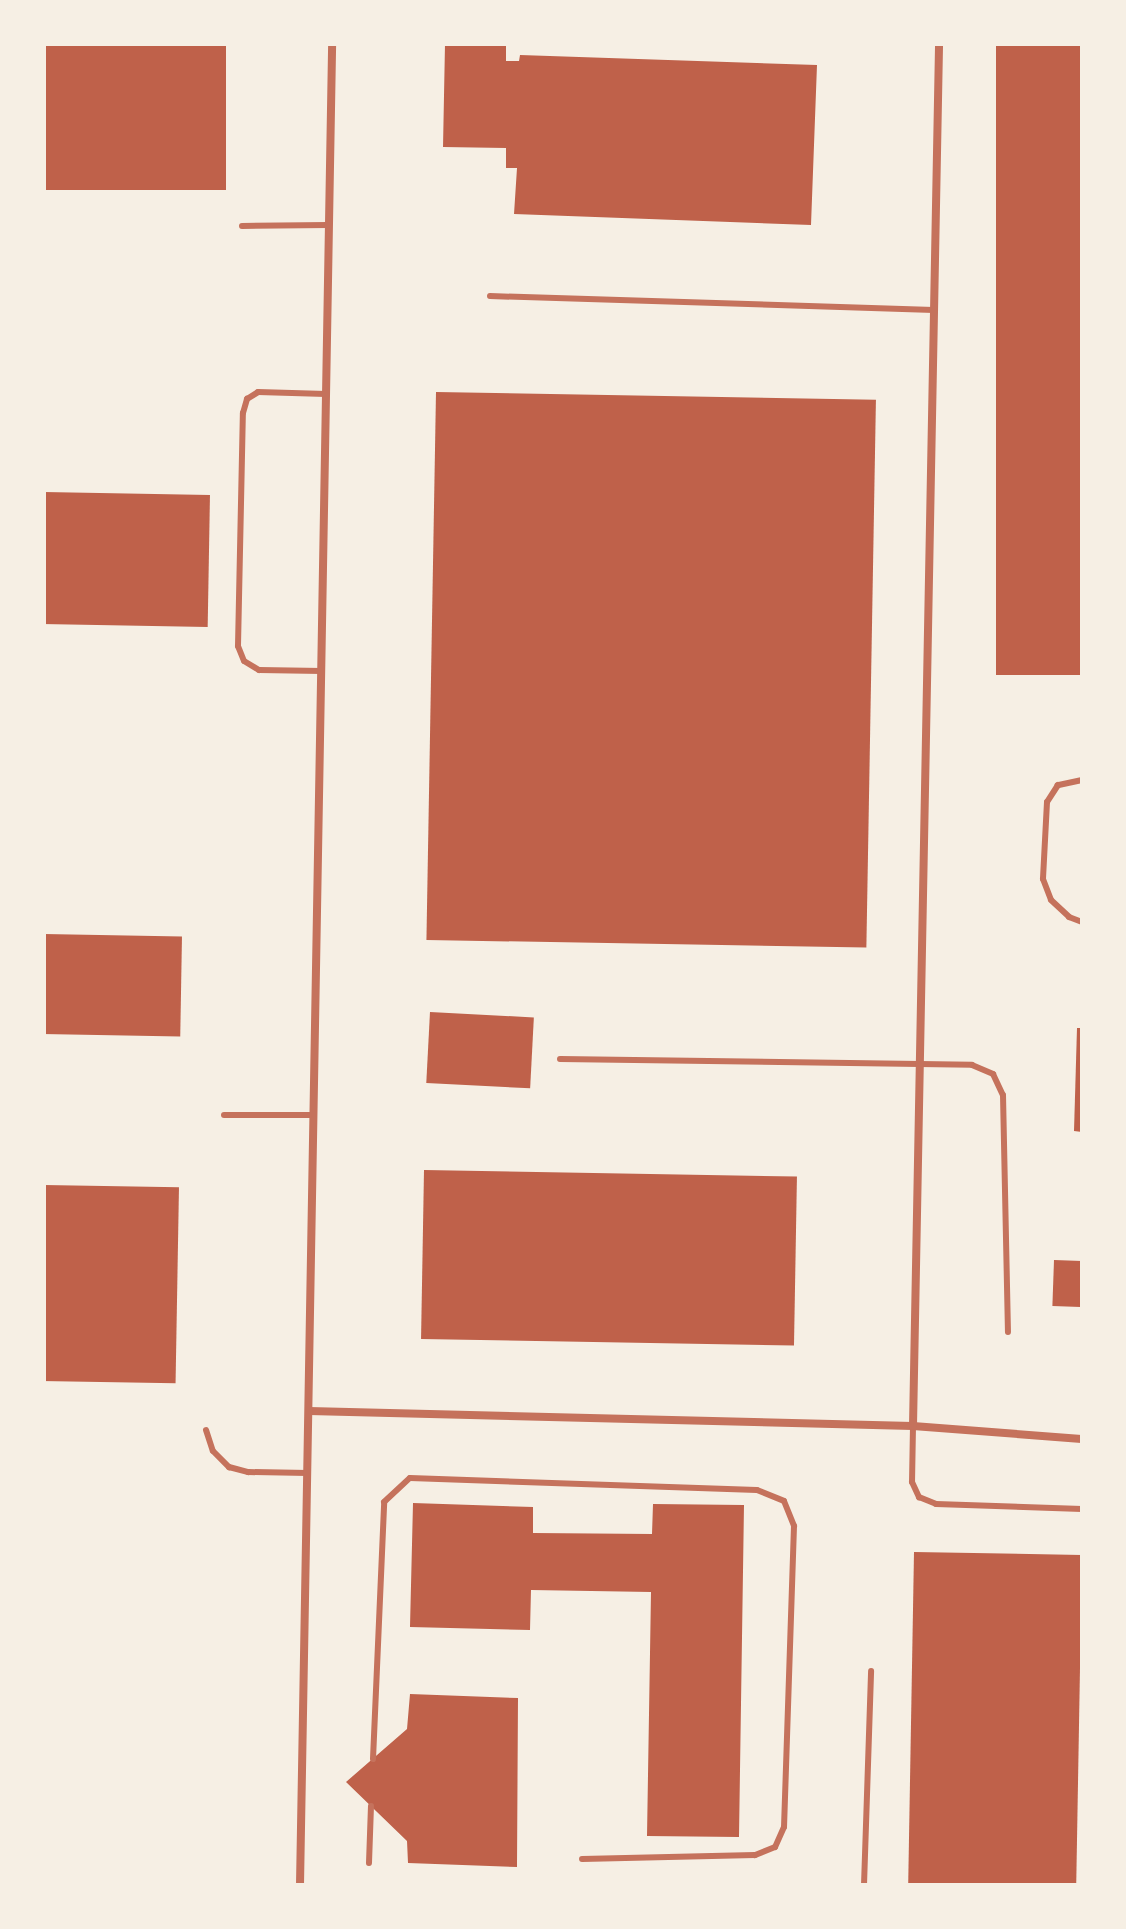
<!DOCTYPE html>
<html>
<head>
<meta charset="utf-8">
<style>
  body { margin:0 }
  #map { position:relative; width:1126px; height:1929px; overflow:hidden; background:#f6efe4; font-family:"DM Sans",sans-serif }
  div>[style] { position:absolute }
  .building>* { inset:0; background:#bf614a; transform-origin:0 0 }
  .service>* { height:6px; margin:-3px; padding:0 3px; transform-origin:3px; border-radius:3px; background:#c5725c }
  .minor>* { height:8px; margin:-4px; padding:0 4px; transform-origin:4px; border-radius:4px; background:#c5725c }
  span { translate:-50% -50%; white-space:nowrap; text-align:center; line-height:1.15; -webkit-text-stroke:8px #f6efe4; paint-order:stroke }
  .frame { position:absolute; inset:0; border:46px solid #f6efe4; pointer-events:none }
</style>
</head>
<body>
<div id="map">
  <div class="building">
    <div style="left:44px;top:44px;width:182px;height:146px"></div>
    <div style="clip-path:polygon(445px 44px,506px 44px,506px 61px,519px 61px,520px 55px,817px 65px,811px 225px,514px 214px,517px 168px,506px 168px,506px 148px,443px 147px)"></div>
    <div style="left:996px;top:44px;width:86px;height:631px"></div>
    <div style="left:436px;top:392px;width:440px;height:548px;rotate:1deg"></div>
    <div style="left:44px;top:492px;width:166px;height:132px;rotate:1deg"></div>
    <div style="left:44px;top:934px;width:138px;height:100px;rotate:1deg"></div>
    <div style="left:430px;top:1012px;width:104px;height:71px;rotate:3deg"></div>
    <div style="clip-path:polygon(1077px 1028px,1082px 1028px,1082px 1132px,1074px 1131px)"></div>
    <div style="left:424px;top:1170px;width:373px;height:169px;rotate:1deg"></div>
    <div style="left:44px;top:1185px;width:135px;height:196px;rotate:1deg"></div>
    <div style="left:1054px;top:1260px;width:28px;height:46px;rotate:2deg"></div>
    <div style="clip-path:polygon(413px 1503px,533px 1507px,533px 1533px,652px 1534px,653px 1504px,744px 1505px,739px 1837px,647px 1836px,651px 1592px,531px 1590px,530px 1630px,410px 1627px)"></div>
    <div style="left:914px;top:1552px;width:168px;height:333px;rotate:1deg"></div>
    <div style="clip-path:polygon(410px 1694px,518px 1698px,517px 1867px,408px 1863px,407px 1841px,346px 1782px,407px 1729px)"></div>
  </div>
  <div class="service">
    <div style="left:242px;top:226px;width:86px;rotate:-0.7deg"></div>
    <div style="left:490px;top:296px;width:444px;rotate:1.8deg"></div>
    <div style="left:322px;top:671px;width:63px;rotate:-179.1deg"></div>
    <div style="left:259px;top:670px;width:17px;rotate:-149deg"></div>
    <div style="left:244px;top:661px;width:16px;rotate:-112deg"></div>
    <div style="left:238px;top:646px;width:233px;rotate:-88.8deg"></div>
    <div style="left:243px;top:413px;width:15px;rotate:-74deg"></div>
    <div style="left:247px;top:399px;width:13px;rotate:-32deg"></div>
    <div style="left:258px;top:392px;width:68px;rotate:1.7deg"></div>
    <div style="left:1082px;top:780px;width:25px;rotate:168deg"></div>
    <div style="left:1058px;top:785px;width:20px;rotate:123deg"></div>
    <div style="left:1047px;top:802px;width:77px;rotate:93deg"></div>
    <div style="left:1043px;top:879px;width:22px;rotate:69deg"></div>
    <div style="left:1051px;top:900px;width:25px;rotate:43deg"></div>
    <div style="left:1069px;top:917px;width:14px;rotate:21deg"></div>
    <div style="left:560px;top:1059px;width:412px;rotate:0.8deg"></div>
    <div style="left:972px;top:1065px;width:23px;rotate:23deg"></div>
    <div style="left:993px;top:1074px;width:23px;rotate:65deg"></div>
    <div style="left:1003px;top:1095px;width:237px;rotate:88.8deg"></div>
    <div style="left:224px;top:1115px;width:90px"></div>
    <div style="left:913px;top:1426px;width:56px;rotate:91deg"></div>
    <div style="left:912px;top:1482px;width:17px;rotate:65deg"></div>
    <div style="left:919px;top:1497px;width:18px;rotate:22deg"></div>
    <div style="left:936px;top:1504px;width:146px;rotate:2deg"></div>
    <div style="left:206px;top:1430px;width:22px;rotate:72deg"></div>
    <div style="left:213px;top:1451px;width:23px;rotate:45deg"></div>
    <div style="left:229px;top:1467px;width:20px;rotate:15deg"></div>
    <div style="left:248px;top:1472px;width:60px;rotate:1deg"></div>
    <div style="left:373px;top:1759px;width:257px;rotate:-87.5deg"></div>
    <div style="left:384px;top:1502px;width:35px;rotate:-43deg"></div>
    <div style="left:410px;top:1478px;width:347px;rotate:2deg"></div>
    <div style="left:757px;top:1490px;width:29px;rotate:22deg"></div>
    <div style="left:784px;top:1501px;width:27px;rotate:68deg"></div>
    <div style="left:794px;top:1526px;width:301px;rotate:91.9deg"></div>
    <div style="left:784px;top:1827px;width:22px;rotate:114deg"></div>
    <div style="left:775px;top:1847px;width:22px;rotate:158deg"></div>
    <div style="left:755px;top:1855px;width:173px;rotate:178.7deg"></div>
    <div style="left:369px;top:1863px;width:57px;rotate:-88deg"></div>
    <div style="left:864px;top:1885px;width:214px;rotate:-88.1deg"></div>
  </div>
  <div class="minor">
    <div style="left:309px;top:1411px;width:604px;rotate:1.42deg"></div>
    <div style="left:913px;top:1426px;width:169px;rotate:4.4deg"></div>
    <div style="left:913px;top:1426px;width:1382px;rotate:-88.92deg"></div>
    <div style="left:300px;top:1885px;width:1841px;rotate:-89deg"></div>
  </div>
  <div class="frame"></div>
</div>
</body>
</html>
